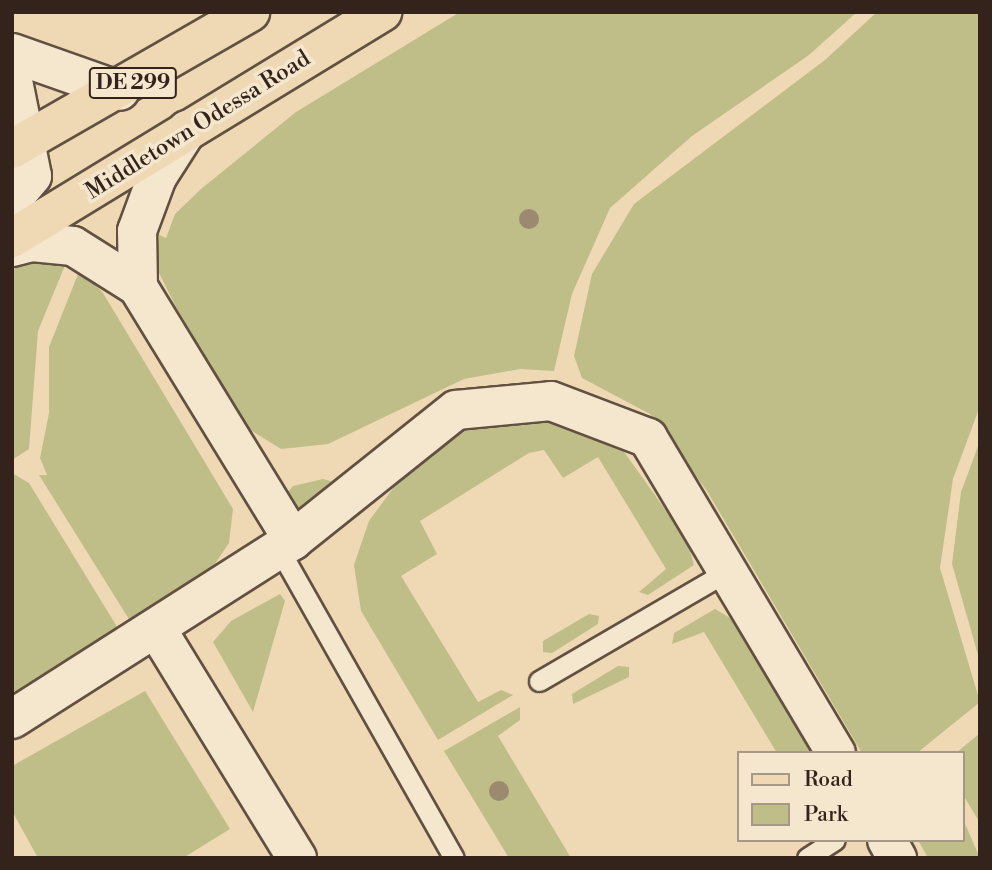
<!DOCTYPE html>
<html>
<head>
<meta charset="utf-8">
<style>
  body { margin:0 }
  #map { position:relative; width:992px; height:870px; overflow:hidden; background:#efd9b4; font-family:"Libre Bodoni",serif }
  div>[style] { position:absolute }
  .green>* { inset:0; background:#bfbe89 }
  .roads { filter:drop-shadow(2px 0 #625041) drop-shadow(-2px 0 #625041) drop-shadow(0 2px #625041) drop-shadow(0 -2px #625041) }
  .service>* { height:19px; margin:-9.5px; padding:0 9.5px; transform-origin:9.5px; border-radius:9.5px; background:#f5e6ce }
  .minor>* { height:38px; margin:-19px; padding:0 19px; transform-origin:19px; border-radius:19px; background:#f5e6ce }
  .primary>* { height:38px; margin:-19px; padding:0 19px; transform-origin:19px; border-radius:19px; background:#efd9b4 }
  .trees>* { width:20px; height:20px; margin:-10px; border-radius:50%; background:#9b8a6f }
  span { translate:-50% -50%; white-space:nowrap; text-align:center; line-height:1.15; -webkit-text-stroke:7px #f5e6ce; paint-order:stroke }
  .shield-label span { padding:2px 5px; background:#f5e6ce; border:2px solid; border-radius:5px; -webkit-text-stroke-width:0 }
  .shield-label { font-size:21px; color:#33231b; font-weight:700 }
  .street-label { font-size:23px; color:#33231b }
  .frame { position:absolute; inset:0; border:14px solid #33231b; pointer-events:none }
  .legend { position:absolute; left:737px; top:751px; width:228px; height:91px; box-sizing:border-box; background:#f5e6ce; border:2px solid #a79886; margin:0; padding:9px 12px; list-style:none; font-size:21px; color:#33231b }
  .legend li { display:flex; align-items:center; gap:14px; height:35px }
  .legend b { width:35px; border:2px solid #a79886 }
</style>
</head>
<body>
<div id="map">
  <div class="green">
    <div style="clip-path:polygon(460px 12px,857px 12px,809px 55px,692px 136px,610px 208px,572px 294px,554px 371px,520px 369px,464px 379px,328px 444px,281px 449px,249px 429px,176px 307px,155px 265px,153px 232px,166px 238px,175px 214px,201px 189px,296px 112px)"></div>
    <div style="clip-path:polygon(877px 12px,980px 12px,980px 406px,953px 479px,940px 568px,980px 702px,917px 753px,862px 753px,707px 491px,650px 414px,582px 378px,574px 356px,592px 274px,634px 204px,825px 60px)"></div>
    <div style="clip-path:polygon(42px 261px,66px 263px,38px 331px,29px 449px,12px 460px,12px 269px)"></div>
    <div style="clip-path:polygon(80px 269px,103px 293px,233px 509px,229px 543px,202px 583px,132px 624px,39px 475px,47px 475px,40px 458px,49px 413px,49px 347px)"></div>
    <div style="clip-path:polygon(539px 416px,589px 430px,622px 449px,687px 540px,694px 565px,648px 595px,639px 592px,666px 569px,598px 457px,563px 478px,544px 450px,529px 453px,420px 521px,437px 554px,401px 576px,478px 702px,501px 690px,513px 695px,438px 740px,361px 611px,354px 565px,369px 521px,405px 472px,472px 422px)"></div>
    <div style="clip-path:polygon(980px 441px,980px 662px,952px 564px,961px 492px)"></div>
    <div style="clip-path:polygon(12px 473px,29px 483px,119px 630px,12px 693px)"></div>
    <div style="clip-path:polygon(323px 479px,334px 482px,337px 492px,303px 522px,286px 494px,293px 486px)"></div>
    <div style="clip-path:polygon(280px 594px,285px 601px,253px 712px,213px 642px,231px 621px)"></div>
    <div style="clip-path:polygon(715px 609px,732px 619px,814px 753px,777px 753px,704px 632px,672px 644px,674px 633px)"></div>
    <div style="clip-path:polygon(589px 614px,599px 616px,598px 624px,552px 653px,543px 652px,543px 641px)"></div>
    <div style="clip-path:polygon(618px 666px,629px 667px,629px 677px,573px 704px,572px 694px)"></div>
    <div style="clip-path:polygon(145px 691px,230px 829px,183px 858px,38px 858px,12px 811px,12px 766px)"></div>
    <div style="clip-path:polygon(520px 707px,520px 720px,498px 736px,571px 858px,509px 858px,444px 751px)"></div>
    <div style="clip-path:polygon(980px 733px,980px 823px,962px 793px,962px 753px,956px 753px)"></div>
    <div style="clip-path:polygon(962px 817px,980px 858px,928px 858px,918px 840px,962px 840px)"></div>
  </div>
  <div class="roads">
    <div class="service">
      <div style="left:279px;top:549px;width:355px;rotate:60.5deg"></div>
      <div style="left:539px;top:681px;width:219px;rotate:-30.2deg"></div>
      <div style="left:807px;top:858px;width:33px;rotate:-33deg"></div>
    </div>
    <div class="minor">
      <div style="left:12px;top:53px;width:114px;rotate:19.4deg"></div>
      <div style="left:12px;top:76px;width:102px;rotate:78.7deg"></div>
      <div style="left:32px;top:176px;width:31px;rotate:130deg"></div>
      <div style="left:12px;top:247px;width:21px;rotate:-14deg"></div>
      <div style="left:32px;top:242px;width:41px;rotate:5.6deg"></div>
      <div style="left:73px;top:246px;width:77px;rotate:32.2deg"></div>
      <div style="left:138px;top:287px;width:297px;rotate:58.5deg"></div>
      <div style="left:138px;top:287px;width:56px;rotate:-91deg"></div>
      <div style="left:137px;top:231px;width:58px;rotate:-69.7deg"></div>
      <div style="left:157px;top:177px;width:56px;rotate:-57.4deg"></div>
      <div style="left:156px;top:628px;width:270px;rotate:58.5deg"></div>
      <div style="left:12px;top:719px;width:333px;rotate:-32.5deg"></div>
      <div style="left:293px;top:540px;width:208px;rotate:-38.6deg"></div>
      <div style="left:456px;top:410px;width:95px;rotate:-5.4deg"></div>
      <div style="left:551px;top:401px;width:104px;rotate:20.9deg"></div>
      <div style="left:648px;top:438px;width:367px;rotate:59.2deg"></div>
      <div style="left:887px;top:840px;width:21px;rotate:61deg"></div>
    </div>
    <div class="primary">
      <div style="left:12px;top:149px;width:275px;rotate:-29.9deg"></div>
      <div style="left:12px;top:238px;width:434px;rotate:-31.4deg"></div>
    </div>
  </div>
  <div class="trees">
    <div style="left:529px;top:219px"></div>
    <div style="left:499px;top:791px"></div>
  </div>
  <div class="shield-label">
    <span style="left:133px;top:83px">DE 299</span>
  </div>
  <div class="street-label">
    <span style="left:198px;top:125px;rotate:-32deg">Middletown Odessa Road</span>
  </div>
  <div class="frame"></div>
  <ul class="legend">
  <li><b style="height:9px;background:#efd9b4"></b>Road</li>
  <li><b style="height:19px;background:#bfbe89"></b>Park</li>
  </ul>
</div>
</body>
</html>
